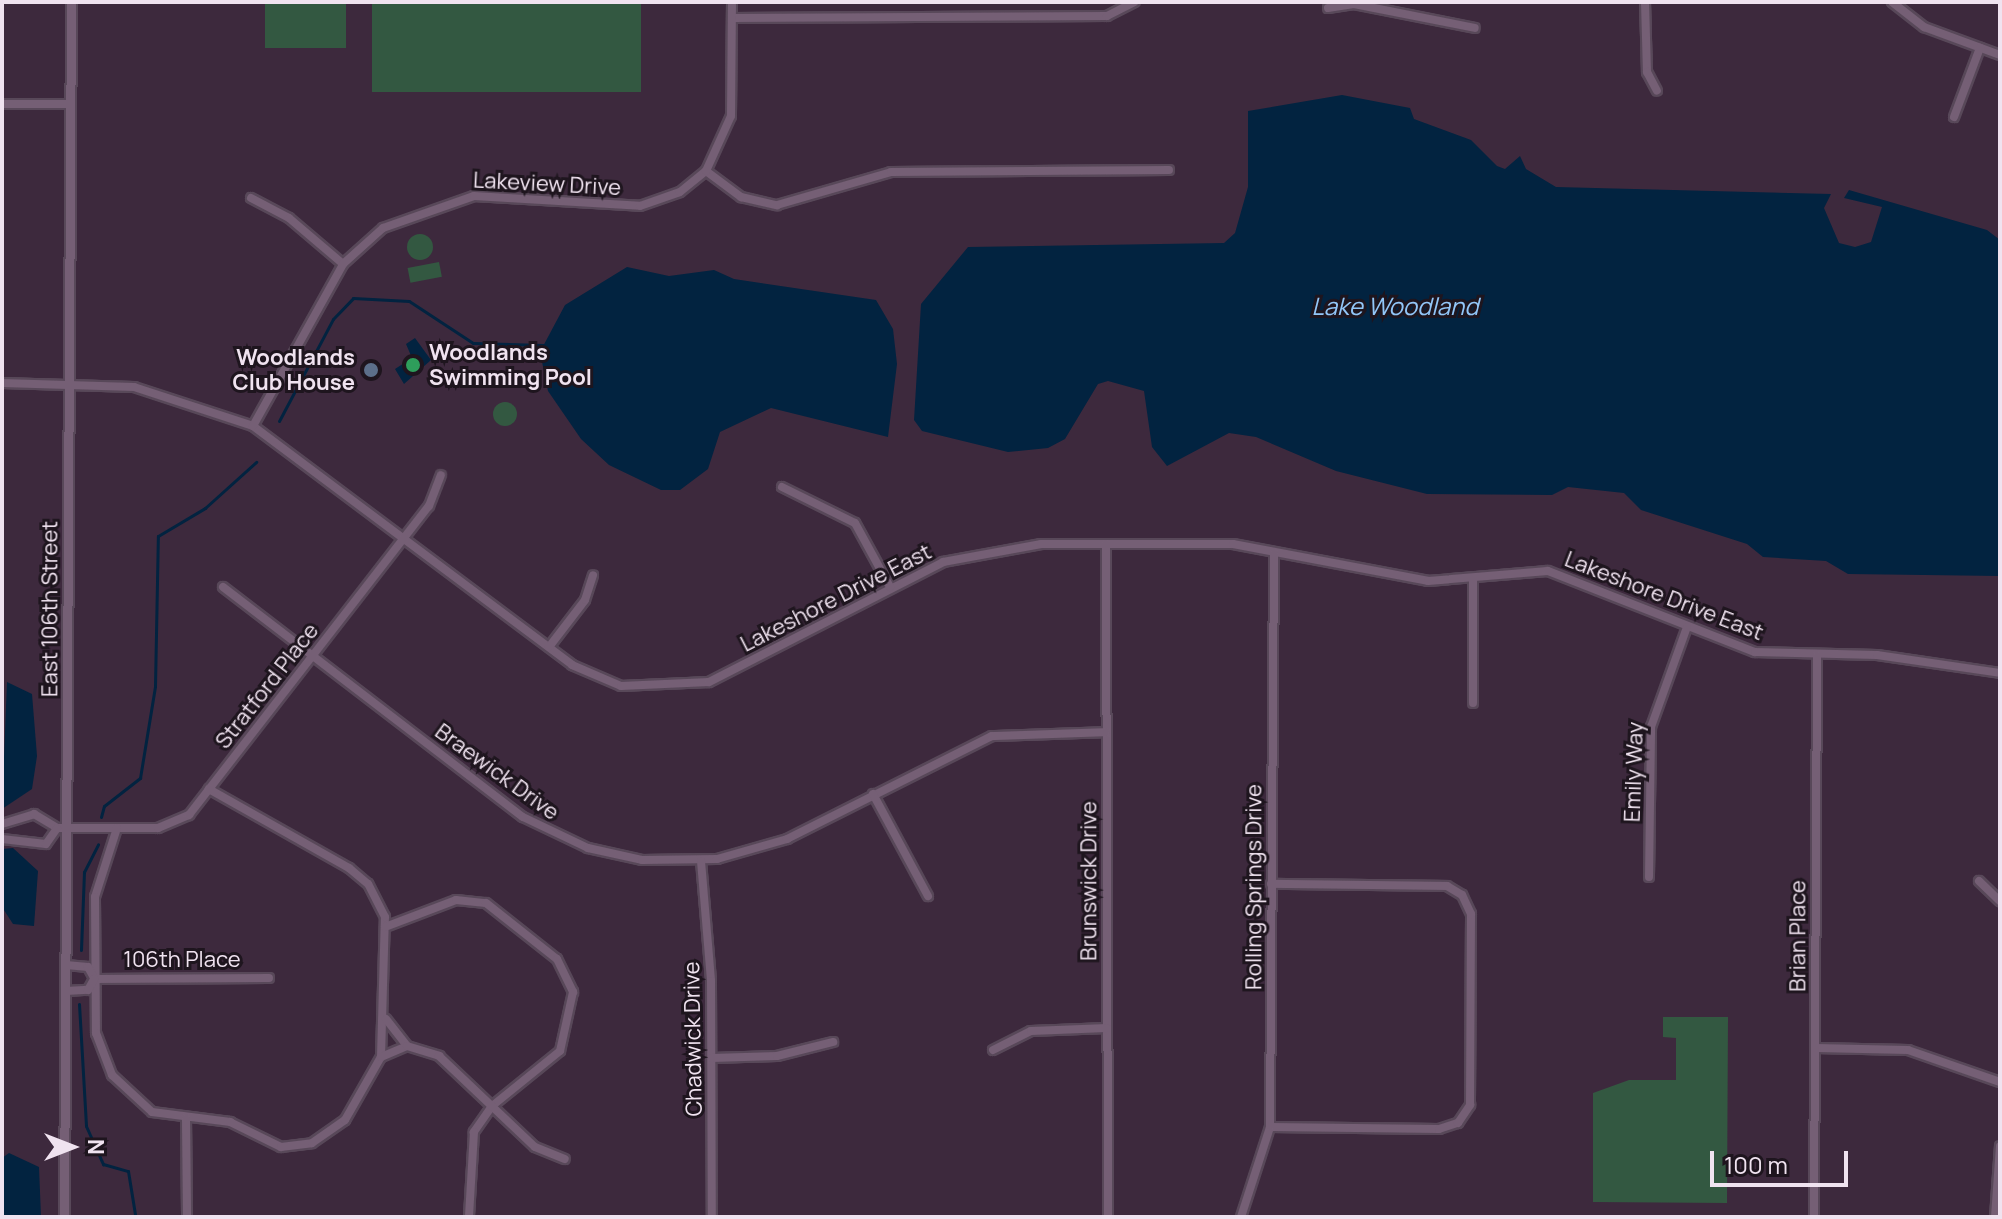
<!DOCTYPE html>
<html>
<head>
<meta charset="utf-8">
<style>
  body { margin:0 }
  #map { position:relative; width:2002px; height:1219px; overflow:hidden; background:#3d293d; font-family:Manrope,sans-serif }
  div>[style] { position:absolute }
  .green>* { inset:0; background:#335841; transform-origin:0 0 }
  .round { border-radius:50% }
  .water>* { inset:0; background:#022340 }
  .stream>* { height:3px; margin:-1.5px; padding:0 1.5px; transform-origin:1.5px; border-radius:1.5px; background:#022340 }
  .roads { filter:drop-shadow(2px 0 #584859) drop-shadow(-2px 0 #584859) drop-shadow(0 2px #584859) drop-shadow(0 -2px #584859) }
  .minor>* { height:8px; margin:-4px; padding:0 4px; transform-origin:4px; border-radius:4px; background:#755f75 }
  .tertiary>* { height:9px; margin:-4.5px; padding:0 4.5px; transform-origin:4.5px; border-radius:4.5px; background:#755f75 }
  .dots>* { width:22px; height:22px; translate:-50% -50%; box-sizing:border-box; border:4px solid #1e151e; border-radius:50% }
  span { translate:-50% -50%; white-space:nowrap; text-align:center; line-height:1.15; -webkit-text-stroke:6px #1e151e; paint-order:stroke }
  .street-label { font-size:22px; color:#f0e3f0 }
  .poi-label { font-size:22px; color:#f0e3f0; font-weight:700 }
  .left { translate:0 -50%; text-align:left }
  .right { translate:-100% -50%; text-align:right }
  .water-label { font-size:24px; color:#92c6f8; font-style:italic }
  .frame { position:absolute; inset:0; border:4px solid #f0e3f0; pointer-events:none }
  .north { position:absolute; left:32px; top:1107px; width:80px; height:80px; -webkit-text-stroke:6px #1e151e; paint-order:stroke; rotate:90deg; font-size:22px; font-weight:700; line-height:32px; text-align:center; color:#f0e3f0 }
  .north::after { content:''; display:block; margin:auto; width:28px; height:36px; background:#f0e3f0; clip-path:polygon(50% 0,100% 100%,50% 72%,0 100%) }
  .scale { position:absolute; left:1710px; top:1151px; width:138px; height:36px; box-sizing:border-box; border:4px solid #f0e3f0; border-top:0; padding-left:10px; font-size:24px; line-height:28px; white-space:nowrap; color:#f0e3f0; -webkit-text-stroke:6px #1e151e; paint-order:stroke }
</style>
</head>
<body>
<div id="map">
  <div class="green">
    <div style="left:265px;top:2px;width:81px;height:46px"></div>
    <div style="left:372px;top:2px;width:269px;height:90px"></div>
    <div class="round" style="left:407px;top:234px;width:26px;height:26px"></div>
    <div style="left:439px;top:262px;width:15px;height:32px;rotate:79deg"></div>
    <div class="round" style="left:493px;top:402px;width:24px;height:24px"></div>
    <div style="clip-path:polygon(1663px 1017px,1728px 1017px,1727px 1203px,1593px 1202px,1593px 1093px,1629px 1080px,1676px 1080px,1676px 1038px,1663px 1037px)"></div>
  </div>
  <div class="water">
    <div style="clip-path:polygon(1342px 95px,1410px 108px,1414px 119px,1471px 140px,1497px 166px,1505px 169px,1520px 156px,1526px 169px,1556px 187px,1831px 194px,1824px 208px,1839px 243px,1855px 247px,1871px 242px,1882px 207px,1844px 198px,1849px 190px,1987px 230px,2000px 240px,2000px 576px,1848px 574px,1826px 561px,1763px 557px,1747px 544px,1641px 510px,1624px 493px,1568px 487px,1552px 495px,1427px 494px,1336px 471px,1256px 437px,1229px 433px,1167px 466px,1152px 447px,1144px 391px,1108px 381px,1098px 384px,1065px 439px,1048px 448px,1008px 452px,922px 431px,914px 420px,921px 304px,968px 247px,1224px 243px,1235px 233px,1248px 187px,1248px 111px)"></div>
    <div style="clip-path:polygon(627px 267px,669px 276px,714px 270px,734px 279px,876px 300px,893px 329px,897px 364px,888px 437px,771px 408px,720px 432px,708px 469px,680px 490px,661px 490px,609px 465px,581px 439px,548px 391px,540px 352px,565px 305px)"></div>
    <div style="clip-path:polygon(415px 338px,431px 360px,404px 384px,395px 369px,412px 358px,406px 344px)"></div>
    <div style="clip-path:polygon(7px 682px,32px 694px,37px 756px,32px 789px,2px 809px)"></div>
    <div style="clip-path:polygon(13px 848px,38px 871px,34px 926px,13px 924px,2px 907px,2px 849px)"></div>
    <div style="clip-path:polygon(9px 1153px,39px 1167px,41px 1217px,2px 1217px,2px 1158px)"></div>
  </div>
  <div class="stream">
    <div style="left:279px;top:421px;width:115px;rotate:-62.1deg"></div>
    <div style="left:333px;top:319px;width:29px;rotate:-46deg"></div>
    <div style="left:353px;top:298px;width:56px;rotate:3.1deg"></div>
    <div style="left:409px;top:301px;width:77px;rotate:33.3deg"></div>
    <div style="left:473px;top:343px;width:70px;rotate:1.6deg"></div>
    <div style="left:101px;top:817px;width:11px;rotate:-75deg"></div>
    <div style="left:104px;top:806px;width:46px;rotate:-37.9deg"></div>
    <div style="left:140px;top:778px;width:93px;rotate:-80.7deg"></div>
    <div style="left:155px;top:686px;width:150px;rotate:-88.9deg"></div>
    <div style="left:158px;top:536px;width:55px;rotate:-30.8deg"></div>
    <div style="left:205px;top:508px;width:69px;rotate:-42deg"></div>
    <div style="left:81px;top:950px;width:78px;rotate:-87.8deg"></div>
    <div style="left:84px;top:872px;width:31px;rotate:-63deg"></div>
    <div style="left:79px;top:1004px;width:122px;rotate:86.7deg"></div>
    <div style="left:86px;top:1126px;width:42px;rotate:65.9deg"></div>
    <div style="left:103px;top:1164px;width:26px;rotate:16deg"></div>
    <div style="left:128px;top:1171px;width:44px;rotate:80.8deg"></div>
  </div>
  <div class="roads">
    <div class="minor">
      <div style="left:1645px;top:2px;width:70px;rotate:88.4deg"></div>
      <div style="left:1647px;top:72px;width:21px;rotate:62deg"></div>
      <div style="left:1892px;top:2px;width:41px;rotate:38deg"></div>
      <div style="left:1924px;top:27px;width:81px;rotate:20.2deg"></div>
      <div style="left:1328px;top:8px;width:26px;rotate:-9deg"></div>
      <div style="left:1354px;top:4px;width:123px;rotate:11.2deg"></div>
      <div style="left:732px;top:18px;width:375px;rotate:-0.3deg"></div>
      <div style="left:1107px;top:16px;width:31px;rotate:-27deg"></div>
      <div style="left:2px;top:104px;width:69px"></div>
      <div style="left:1954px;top:117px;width:74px;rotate:-69.4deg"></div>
      <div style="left:706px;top:171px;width:44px;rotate:36.6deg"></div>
      <div style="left:741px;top:197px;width:37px;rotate:13deg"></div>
      <div style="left:777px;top:205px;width:119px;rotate:-16.1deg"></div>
      <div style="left:891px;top:172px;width:278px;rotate:-0.4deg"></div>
      <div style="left:251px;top:198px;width:43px;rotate:27.8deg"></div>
      <div style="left:289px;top:218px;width:71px;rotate:40.4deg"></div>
      <div style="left:2px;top:383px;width:132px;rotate:1.7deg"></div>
      <div style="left:134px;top:387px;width:125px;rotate:18.1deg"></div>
      <div style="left:253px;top:426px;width:399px;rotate:36.8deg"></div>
      <div style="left:572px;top:665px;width:53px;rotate:23.2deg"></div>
      <div style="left:621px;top:686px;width:88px;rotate:-2.6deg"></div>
      <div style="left:709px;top:682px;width:263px;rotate:-27.1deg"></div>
      <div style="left:943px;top:562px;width:100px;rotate:-10.4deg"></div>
      <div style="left:1041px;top:544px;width:192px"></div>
      <div style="left:1233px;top:544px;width:198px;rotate:10.7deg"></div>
      <div style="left:1428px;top:581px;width:120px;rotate:-4.8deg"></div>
      <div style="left:1548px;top:571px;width:222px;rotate:21.4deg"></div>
      <div style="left:1755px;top:652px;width:122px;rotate:1.4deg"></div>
      <div style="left:1877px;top:655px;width:124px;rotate:8.3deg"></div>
      <div style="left:253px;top:426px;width:185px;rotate:-60.9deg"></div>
      <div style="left:343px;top:264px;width:54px;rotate:-42deg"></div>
      <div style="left:383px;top:228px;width:96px;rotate:-19.4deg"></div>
      <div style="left:474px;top:196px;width:166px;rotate:3.4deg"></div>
      <div style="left:640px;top:206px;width:42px;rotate:-19.3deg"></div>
      <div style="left:680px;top:192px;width:33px;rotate:-39deg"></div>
      <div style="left:706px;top:171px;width:60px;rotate:-65.6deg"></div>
      <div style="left:731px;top:116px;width:114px;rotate:-89.5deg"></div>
      <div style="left:782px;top:487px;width:81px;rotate:26.3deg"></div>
      <div style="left:855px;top:523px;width:73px;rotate:61.3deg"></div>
      <div style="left:1106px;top:544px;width:673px;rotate:89.83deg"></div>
      <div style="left:223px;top:587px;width:378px;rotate:37.5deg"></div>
      <div style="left:523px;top:817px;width:72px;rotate:25.5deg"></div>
      <div style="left:588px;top:848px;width:55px;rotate:12.5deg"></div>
      <div style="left:642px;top:860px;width:75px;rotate:-0.8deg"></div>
      <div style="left:717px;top:859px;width:73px;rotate:-15.9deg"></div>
      <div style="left:787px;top:839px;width:229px;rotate:-26.7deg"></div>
      <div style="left:992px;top:736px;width:114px;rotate:-2deg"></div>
      <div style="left:549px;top:647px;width:59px;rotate:-52.5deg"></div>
      <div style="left:585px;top:600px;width:26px;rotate:-72deg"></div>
      <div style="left:1473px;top:703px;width:124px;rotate:-90deg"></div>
      <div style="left:873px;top:794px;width:116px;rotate:61.7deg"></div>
      <div style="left:2px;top:824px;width:34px;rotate:-17deg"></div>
      <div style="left:34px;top:814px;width:27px;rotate:31deg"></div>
      <div style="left:57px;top:828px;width:101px"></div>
      <div style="left:158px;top:828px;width:34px;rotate:-23deg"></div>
      <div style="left:189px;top:815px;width:391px;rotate:-52.2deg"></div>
      <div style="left:429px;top:506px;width:33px;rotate:-69deg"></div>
      <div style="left:117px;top:828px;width:72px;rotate:107.7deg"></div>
      <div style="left:95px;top:897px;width:136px;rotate:89.6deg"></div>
      <div style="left:96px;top:1033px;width:45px;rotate:69.1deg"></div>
      <div style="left:112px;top:1075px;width:54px;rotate:42.8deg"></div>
      <div style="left:152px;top:1112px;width:79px;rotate:7.3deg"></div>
      <div style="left:230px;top:1122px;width:57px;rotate:26.1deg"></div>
      <div style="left:281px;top:1147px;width:31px;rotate:-7deg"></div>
      <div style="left:312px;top:1143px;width:40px;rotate:-34.9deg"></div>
      <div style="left:345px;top:1120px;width:73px;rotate:-60.3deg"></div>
      <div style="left:381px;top:1057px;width:140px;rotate:-88.4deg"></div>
      <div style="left:385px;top:917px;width:37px;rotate:-117deg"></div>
      <div style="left:368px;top:884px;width:25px;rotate:-140deg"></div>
      <div style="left:349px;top:868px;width:161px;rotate:-150.6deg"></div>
      <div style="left:2px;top:839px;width:44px;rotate:6.5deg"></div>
      <div style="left:46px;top:844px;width:19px;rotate:-55deg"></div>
      <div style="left:701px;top:861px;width:120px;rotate:85.2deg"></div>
      <div style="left:711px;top:981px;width:236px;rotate:89.8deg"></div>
      <div style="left:1649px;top:877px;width:150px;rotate:-89.2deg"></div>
      <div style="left:1651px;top:727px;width:106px;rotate:-70.2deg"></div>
      <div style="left:1979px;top:881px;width:29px;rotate:44deg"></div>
      <div style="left:385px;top:927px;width:76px;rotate:-20.8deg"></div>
      <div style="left:456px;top:900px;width:30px;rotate:6deg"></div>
      <div style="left:486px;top:903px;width:90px;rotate:38.3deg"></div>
      <div style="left:557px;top:959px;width:37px;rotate:64deg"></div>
      <div style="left:573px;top:992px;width:60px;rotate:102.4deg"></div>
      <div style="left:560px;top:1051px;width:87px;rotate:141deg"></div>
      <div style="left:492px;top:1106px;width:32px;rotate:125deg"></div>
      <div style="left:474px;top:1132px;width:85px;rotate:93.4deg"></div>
      <div style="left:66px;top:965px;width:22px;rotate:5deg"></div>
      <div style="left:88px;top:967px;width:13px;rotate:61deg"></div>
      <div style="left:94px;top:979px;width:175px;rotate:-0.3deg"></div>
      <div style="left:66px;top:991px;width:22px;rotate:-3deg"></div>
      <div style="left:88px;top:990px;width:13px;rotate:-61deg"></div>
      <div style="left:386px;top:1019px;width:34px;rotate:52deg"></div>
      <div style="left:1816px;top:1048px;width:92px;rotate:1.2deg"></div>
      <div style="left:1908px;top:1050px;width:97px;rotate:19.2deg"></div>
      <div style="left:993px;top:1050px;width:42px;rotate:-26.6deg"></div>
      <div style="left:1031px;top:1031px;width:76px;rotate:-2.3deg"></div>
      <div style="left:381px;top:1057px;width:28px;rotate:-23deg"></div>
      <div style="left:407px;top:1046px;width:34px;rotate:17deg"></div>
      <div style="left:439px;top:1056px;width:132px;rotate:43.5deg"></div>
      <div style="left:535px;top:1147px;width:32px;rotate:22deg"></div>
      <div style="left:712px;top:1058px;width:65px;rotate:-1.8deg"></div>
      <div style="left:777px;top:1056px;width:58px;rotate:-14deg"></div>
      <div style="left:186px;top:1118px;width:99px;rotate:89.4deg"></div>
      <div style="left:1270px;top:1127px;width:169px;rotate:0.7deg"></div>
      <div style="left:1439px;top:1129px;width:20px;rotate:-18deg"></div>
      <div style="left:1458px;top:1123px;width:22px;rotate:-56deg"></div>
      <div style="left:1470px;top:1105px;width:191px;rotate:-89.7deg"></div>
      <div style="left:1471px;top:914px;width:21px;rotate:-115deg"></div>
      <div style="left:1462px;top:895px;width:17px;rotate:-149deg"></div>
      <div style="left:1447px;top:886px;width:176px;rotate:-179.3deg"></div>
      <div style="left:1241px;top:1217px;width:95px;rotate:-72.1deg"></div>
      <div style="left:1270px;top:1127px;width:574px;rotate:-89.6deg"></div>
      <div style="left:1814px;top:1217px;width:562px;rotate:-89.69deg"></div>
      <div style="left:1995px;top:1217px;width:71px;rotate:-86deg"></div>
    </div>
    <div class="tertiary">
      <div style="left:64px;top:1217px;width:1215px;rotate:-89.67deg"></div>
    </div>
  </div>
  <div class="dots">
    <div style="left:413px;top:365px;background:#2e9e5b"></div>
    <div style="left:371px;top:370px;background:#5c6f8a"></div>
  </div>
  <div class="street-label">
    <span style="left:547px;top:184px;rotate:3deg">Lakeview Drive</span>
    <span style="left:1664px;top:596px;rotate:21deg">Lakeshore Drive East</span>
    <span style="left:836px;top:598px;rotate:-27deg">Lakeshore Drive East</span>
    <span style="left:50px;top:609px;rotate:-90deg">East 106th Street</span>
    <span style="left:267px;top:686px;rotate:-52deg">Stratford Place</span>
    <span style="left:497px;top:772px;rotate:36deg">Braewick Drive</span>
    <span style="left:1634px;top:772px;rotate:-88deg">Emily Way</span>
    <span style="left:1089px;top:881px;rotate:-90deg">Brunswick Drive</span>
    <span style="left:1254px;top:887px;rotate:-90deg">Rolling Springs Drive</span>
    <span style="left:1798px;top:936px;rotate:-90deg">Brian Place</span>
    <span style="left:182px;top:960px">106th Place</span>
    <span style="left:693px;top:1039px;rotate:-91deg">Chadwick Drive</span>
  </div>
  <div class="poi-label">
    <span class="left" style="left:429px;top:365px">Woodlands<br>Swimming Pool</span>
    <span class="right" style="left:355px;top:370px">Woodlands<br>Club House</span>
  </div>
  <div class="water-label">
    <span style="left:1395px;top:306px">Lake Woodland</span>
  </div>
  <div class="frame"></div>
  <div class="north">N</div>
  <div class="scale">100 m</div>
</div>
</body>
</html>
